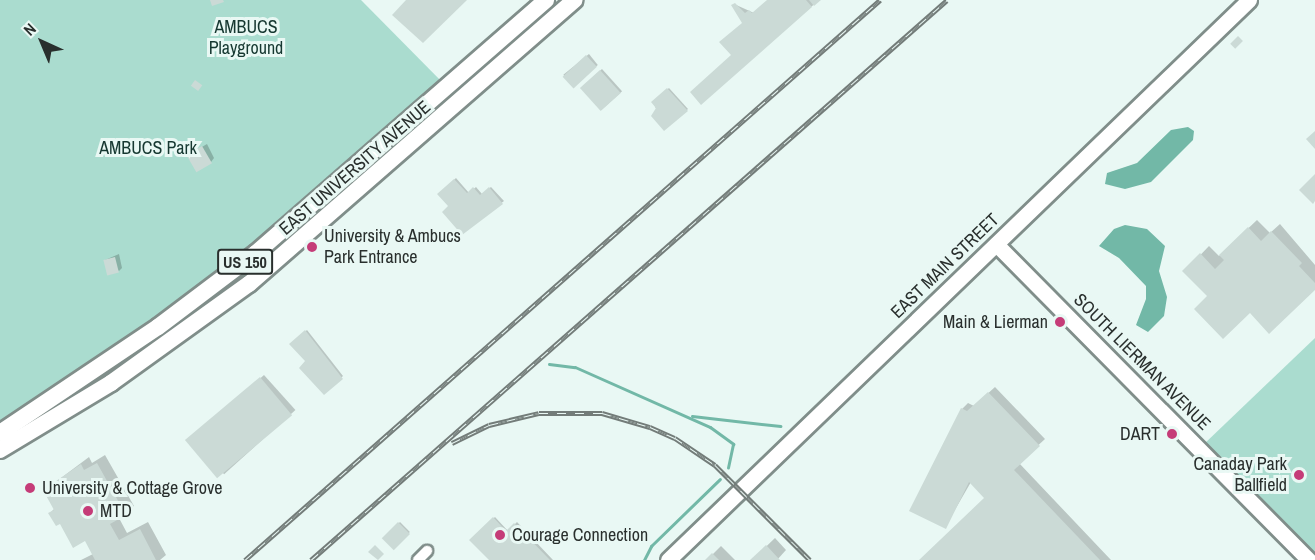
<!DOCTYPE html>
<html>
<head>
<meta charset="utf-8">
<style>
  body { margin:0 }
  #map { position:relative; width:1315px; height:560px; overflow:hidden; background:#e9f8f4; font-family:"Archivo Narrow",sans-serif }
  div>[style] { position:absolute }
  .green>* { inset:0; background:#aadccf }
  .water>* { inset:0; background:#72b8a7 }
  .shadow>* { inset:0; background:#0003; transform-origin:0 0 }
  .stream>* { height:3px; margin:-1.5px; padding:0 1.5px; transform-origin:1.5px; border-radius:1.5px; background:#72b8a7 }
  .building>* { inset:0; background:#cbdad6; transform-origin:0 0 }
  .roads { filter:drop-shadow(2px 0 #808e8a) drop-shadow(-2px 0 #808e8a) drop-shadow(0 2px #808e8a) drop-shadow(0 -2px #808e8a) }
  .street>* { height:10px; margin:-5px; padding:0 5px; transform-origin:5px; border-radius:5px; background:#fff }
  .secondary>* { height:15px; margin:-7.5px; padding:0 7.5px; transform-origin:7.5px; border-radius:7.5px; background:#fff }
  .primary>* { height:16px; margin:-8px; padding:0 8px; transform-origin:8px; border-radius:8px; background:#fff }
  .rail>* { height:5px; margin-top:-2.5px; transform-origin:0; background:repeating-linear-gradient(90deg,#e9f8f4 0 9px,#737c79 0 18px); box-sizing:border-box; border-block:2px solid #737c79 }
  .dots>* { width:16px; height:16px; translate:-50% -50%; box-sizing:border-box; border:3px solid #e9f8f4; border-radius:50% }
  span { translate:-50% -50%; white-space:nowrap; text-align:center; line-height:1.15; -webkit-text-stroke:6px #e9f8f4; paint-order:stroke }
  .shield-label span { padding:2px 4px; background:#e9f8f4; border:2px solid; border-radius:4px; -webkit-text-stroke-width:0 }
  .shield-label { font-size:16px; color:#292f2d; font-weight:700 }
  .park-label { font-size:18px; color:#163831 }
  .street-label { font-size:18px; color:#292f2d }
  .poi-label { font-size:18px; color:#292f2d }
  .left { translate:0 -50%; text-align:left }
  .right { translate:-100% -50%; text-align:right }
  .north { position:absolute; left:12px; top:12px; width:60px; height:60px; -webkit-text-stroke:4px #e9f8f4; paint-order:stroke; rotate:316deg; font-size:16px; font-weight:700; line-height:24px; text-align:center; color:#292f2d }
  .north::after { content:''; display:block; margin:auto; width:21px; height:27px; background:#292f2d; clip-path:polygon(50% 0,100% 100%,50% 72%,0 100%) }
</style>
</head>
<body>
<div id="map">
  <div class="green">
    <div style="clip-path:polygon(0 0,361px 0,447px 87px,309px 209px,0 433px)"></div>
    <div style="clip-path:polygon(1315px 338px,1315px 559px,1203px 445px)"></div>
  </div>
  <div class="water">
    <div style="clip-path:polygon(1188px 127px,1194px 131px,1193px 140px,1151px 182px,1125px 189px,1105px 184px,1107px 173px,1137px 163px,1171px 130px)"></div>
    <div style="clip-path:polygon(1125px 225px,1147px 229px,1165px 246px,1159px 271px,1167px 297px,1164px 316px,1148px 332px,1136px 325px,1146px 299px,1146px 286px,1119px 258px,1099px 246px,1114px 229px)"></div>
  </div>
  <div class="shadow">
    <div style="clip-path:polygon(769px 0,819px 0,701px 103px,733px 55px,744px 23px,734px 4px,754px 13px)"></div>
    <div style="left:589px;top:54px;width:14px;height:33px;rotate:51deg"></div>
    <div style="left:602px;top:69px;width:30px;height:28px;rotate:48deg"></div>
    <div style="clip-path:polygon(669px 88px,688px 109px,665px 129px,653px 102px)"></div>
    <div style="clip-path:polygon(207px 144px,214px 158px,211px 162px,188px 155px)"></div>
    <div style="clip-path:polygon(456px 178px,469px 193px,476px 187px,482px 194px,491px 187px,504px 201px,463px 233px,450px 206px,439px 194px)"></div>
    <div style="clip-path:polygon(1257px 220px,1270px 233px,1280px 224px,1315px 265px,1315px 288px,1250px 311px,1209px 296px,1185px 271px,1209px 246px,1219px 256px)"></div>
    <div style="clip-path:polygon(119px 254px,122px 268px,119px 271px,105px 260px)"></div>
    <div style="clip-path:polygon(307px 330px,343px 376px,324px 393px,307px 361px,291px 344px)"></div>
    <div style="left:264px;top:375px;width:47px;height:96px;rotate:48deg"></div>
    <div style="clip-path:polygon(995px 387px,1045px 439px,1019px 463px,1111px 560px,921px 560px,986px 498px,971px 482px,945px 527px,962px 409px,968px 403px,974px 406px)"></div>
    <div style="clip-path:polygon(105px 455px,134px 506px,119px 518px,127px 533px,148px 522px,166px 555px,160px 560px,81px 560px,93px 554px,85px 539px,50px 513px,55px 508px,45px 490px,89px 457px,92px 463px)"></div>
    <div style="clip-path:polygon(495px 517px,508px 531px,517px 522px,553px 560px,491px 560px,471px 540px)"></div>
    <div style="left:400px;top:522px;width:14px;height:23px;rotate:45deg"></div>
    <div style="clip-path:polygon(775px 538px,786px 550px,777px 560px,752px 560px)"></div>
    <div style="clip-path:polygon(721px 546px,735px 560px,707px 560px)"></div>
  </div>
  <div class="stream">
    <div style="left:549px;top:364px;width:26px;rotate:7deg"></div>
    <div style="left:575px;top:367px;width:148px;rotate:24deg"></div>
    <div style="left:710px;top:427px;width:29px;rotate:36deg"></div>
    <div style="left:733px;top:444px;width:24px;rotate:102deg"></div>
    <div style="left:692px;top:416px;width:89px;rotate:6.5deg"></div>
    <div style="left:644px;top:560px;width:16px;rotate:-63deg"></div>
    <div style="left:651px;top:546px;width:96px;rotate:-44.2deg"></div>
  </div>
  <div class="building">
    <div style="clip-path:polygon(210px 0,223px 0,224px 2px,212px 6px)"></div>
    <div style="clip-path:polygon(406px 0,467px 0,423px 43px,392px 15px)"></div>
    <div style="clip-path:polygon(767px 0,806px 0,812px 7px,701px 105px,690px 92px,731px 55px,719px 42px,742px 23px,731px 5px,735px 3px,745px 13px,749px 10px,752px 13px)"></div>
    <div style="clip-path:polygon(809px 0,821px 0,814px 6px)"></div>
    <div style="left:1238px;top:36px;width:7px;height:11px;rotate:45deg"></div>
    <div style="clip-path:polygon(268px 43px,274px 44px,273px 50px,266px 49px)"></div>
    <div style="left:586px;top:55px;width:16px;height:32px;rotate:47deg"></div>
    <div style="left:600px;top:70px;width:31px;height:27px;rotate:48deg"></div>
    <div style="left:195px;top:80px;width:9px;height:7px;rotate:36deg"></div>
    <div style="clip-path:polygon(667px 88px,688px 111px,664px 131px,651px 116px,656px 108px,651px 102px)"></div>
    <div style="clip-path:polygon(1315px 131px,1315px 149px,1306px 139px)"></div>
    <div style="left:202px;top:146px;width:20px;height:18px;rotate:60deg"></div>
    <div style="clip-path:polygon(1315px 174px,1315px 201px,1313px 204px,1299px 190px)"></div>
    <div style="clip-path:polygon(454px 179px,467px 193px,473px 187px,480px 195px,489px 187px,503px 204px,462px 235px,442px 212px,448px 206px,437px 194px)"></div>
    <div style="clip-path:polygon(1248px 227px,1261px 241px,1271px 231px,1302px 263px,1299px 266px,1315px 283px,1315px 290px,1269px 334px,1250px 313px,1223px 339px,1194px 309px,1207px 296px,1182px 271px,1200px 253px,1215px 269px,1224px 260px,1219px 255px)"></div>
    <div style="left:115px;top:257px;width:16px;height:12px;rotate:76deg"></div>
    <div style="clip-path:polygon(305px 330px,343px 379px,324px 395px,299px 368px,305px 361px,289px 344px)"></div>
    <div style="left:260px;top:377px;width:50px;height:98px;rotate:50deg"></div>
    <div style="clip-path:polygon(988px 392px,1040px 446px,1014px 470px,1100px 560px,919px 560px,984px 498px,969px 482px,946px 529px,909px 511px,961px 408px,967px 411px)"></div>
    <div style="clip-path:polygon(97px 463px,126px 515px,110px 524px,119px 540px,140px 529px,156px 560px,95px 560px,85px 541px,73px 548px,60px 524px,56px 526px,48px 513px,54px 510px,43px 490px,81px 464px,84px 470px)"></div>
    <div style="clip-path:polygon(493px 517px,506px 531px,514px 523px,550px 560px,489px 560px,469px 540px)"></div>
    <div style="left:398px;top:522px;width:17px;height:23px;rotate:45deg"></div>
    <div style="clip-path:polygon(375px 545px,384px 554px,378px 560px,368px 552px)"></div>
    <div style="clip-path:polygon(766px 545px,780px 560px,750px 560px)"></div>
    <div style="clip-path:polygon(712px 553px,719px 560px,705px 560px)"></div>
  </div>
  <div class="roads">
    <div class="street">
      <div style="left:418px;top:560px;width:13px;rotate:-45deg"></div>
    </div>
    <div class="secondary">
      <div style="left:996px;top:244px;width:445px;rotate:45.3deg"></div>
      <div style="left:668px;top:560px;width:807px;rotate:-43.95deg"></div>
    </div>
    <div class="primary">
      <div style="left:0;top:433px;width:190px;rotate:-33.9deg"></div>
      <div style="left:158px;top:327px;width:123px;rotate:-37.1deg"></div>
      <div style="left:256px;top:253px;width:385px;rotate:-41.1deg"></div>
      <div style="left:0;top:450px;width:130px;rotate:-31.1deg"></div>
      <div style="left:111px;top:383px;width:170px;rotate:-35.7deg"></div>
      <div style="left:249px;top:284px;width:432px;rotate:-41.1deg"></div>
    </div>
  </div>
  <div class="rail">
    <div style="left:452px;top:443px;width:41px;rotate:-25.9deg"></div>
    <div style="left:489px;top:425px;width:51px;rotate:-13.5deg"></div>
    <div style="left:539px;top:413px;width:63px"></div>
    <div style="left:602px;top:413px;width:50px;rotate:16.3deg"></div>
    <div style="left:650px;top:427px;width:27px;rotate:24deg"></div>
    <div style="left:675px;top:438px;width:48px;rotate:34deg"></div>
    <div style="left:715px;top:465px;width:134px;rotate:45deg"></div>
    <div style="left:245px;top:560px;width:847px;rotate:-41.41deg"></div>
    <div style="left:311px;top:560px;width:847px;rotate:-41.36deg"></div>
  </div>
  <div class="dots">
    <div style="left:312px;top:247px;background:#c53c78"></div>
    <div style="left:1060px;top:322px;background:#c53c78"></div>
    <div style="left:1172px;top:434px;background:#c53c78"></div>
    <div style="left:1299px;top:475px;background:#c53c78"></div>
    <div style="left:30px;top:488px;background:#c53c78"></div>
    <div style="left:88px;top:511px;background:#c53c78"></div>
    <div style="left:500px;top:535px;background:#c53c78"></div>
  </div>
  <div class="shield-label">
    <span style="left:245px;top:262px">US 150</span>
  </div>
  <div class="park-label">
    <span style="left:246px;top:38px">AMBUCS<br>Playground</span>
    <span style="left:148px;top:148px">AMBUCS Park</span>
  </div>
  <div class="street-label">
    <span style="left:355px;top:168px;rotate:-41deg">EAST UNIVERSITY AVENUE</span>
    <span style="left:945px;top:266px;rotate:-44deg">EAST MAIN STREET</span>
    <span style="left:1142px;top:362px;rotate:45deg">SOUTH LIERMAN AVENUE</span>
  </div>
  <div class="poi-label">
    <span class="left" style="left:324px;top:247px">University &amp; Ambucs<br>Park Entrance</span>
    <span class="right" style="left:1048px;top:322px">Main &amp; Lierman</span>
    <span class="right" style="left:1160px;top:434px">DART</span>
    <span class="right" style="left:1287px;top:475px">Canaday Park<br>Ballfield</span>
    <span class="left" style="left:42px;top:488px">University &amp; Cottage Grove</span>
    <span class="left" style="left:100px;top:511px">MTD</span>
    <span class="left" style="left:512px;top:535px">Courage Connection</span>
  </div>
  <div class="north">N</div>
</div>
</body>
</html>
